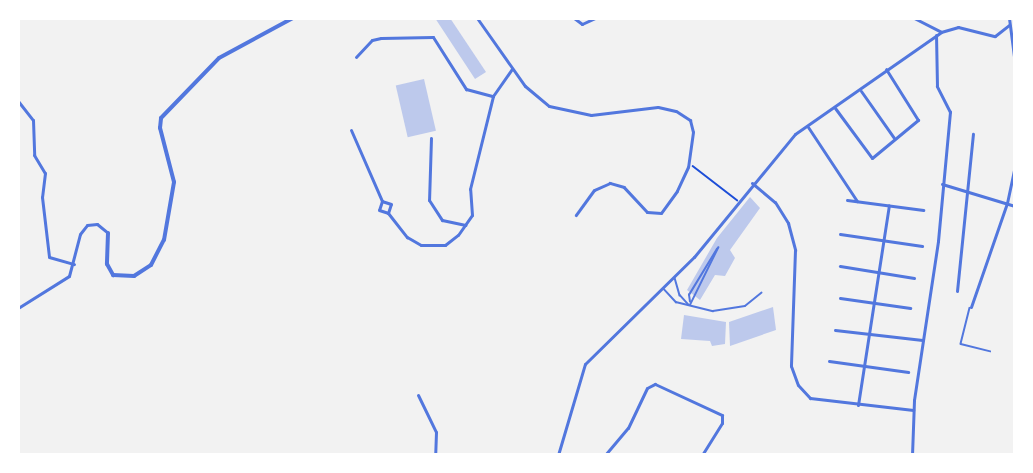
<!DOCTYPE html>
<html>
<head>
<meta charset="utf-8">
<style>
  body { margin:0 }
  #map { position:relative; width:1033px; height:473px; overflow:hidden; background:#f2f2f2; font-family:Quicksand,sans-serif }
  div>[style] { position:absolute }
  .building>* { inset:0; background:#bdc9ec; transform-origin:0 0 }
  .path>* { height:1.5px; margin:-0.75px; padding:0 0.75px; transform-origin:0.75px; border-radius:0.75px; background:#1d4ed8 }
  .service>* { height:1.5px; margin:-0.75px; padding:0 0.75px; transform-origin:0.75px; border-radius:0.75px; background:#5277de }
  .minor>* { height:3px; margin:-1.5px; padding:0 1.5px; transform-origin:1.5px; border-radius:1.5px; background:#5277de }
  .tertiary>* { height:4px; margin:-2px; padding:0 2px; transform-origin:2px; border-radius:2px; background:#5277de }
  span { translate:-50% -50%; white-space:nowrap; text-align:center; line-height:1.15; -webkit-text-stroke:5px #fff; paint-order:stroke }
  .frame { position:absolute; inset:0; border:20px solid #fff; pointer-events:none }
</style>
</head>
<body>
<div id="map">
  <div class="building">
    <div style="clip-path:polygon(435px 18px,450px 18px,486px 72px,475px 79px)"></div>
    <div style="left:424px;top:79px;width:53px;height:29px;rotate:77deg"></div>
    <div style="clip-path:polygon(750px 197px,760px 208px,730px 250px,735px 258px,725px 276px,715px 275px,700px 300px,687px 290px,717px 238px)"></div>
    <div style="clip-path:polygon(773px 307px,776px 330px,730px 346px,729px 322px)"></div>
    <div style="clip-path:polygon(684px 315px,726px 322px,725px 344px,712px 346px,710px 341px,681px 339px)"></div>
  </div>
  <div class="path">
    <div style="left:693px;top:166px;width:56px;rotate:37.7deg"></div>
  </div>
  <div class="service">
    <div style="left:675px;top:278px;width:18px;rotate:74deg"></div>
    <div style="left:680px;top:295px;width:13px;rotate:48deg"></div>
    <div style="left:664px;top:289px;width:18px;rotate:47deg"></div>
    <div style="left:676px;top:302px;width:38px;rotate:14deg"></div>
    <div style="left:713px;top:311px;width:32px;rotate:-9deg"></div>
    <div style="left:745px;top:306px;width:21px;rotate:-39deg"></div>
    <div style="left:690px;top:302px;width:7px;rotate:-98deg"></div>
    <div style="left:689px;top:295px;width:54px;rotate:-58.7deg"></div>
    <div style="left:690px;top:305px;width:64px;rotate:-63.8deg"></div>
    <div style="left:970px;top:308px;width:37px;rotate:104deg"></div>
    <div style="left:961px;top:344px;width:30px;rotate:14deg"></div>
  </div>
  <div class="minor">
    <div style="left:477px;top:18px;width:83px;rotate:54.8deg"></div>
    <div style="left:525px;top:86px;width:31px;rotate:40deg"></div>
    <div style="left:549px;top:106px;width:43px;rotate:12.1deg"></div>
    <div style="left:591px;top:115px;width:67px;rotate:-6.8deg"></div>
    <div style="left:658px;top:107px;width:18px;rotate:13deg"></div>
    <div style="left:676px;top:111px;width:17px;rotate:33deg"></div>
    <div style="left:690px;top:120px;width:12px;rotate:76deg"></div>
    <div style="left:693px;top:132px;width:35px;rotate:98deg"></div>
    <div style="left:688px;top:167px;width:26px;rotate:115deg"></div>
    <div style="left:677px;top:191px;width:27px;rotate:126deg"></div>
    <div style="left:661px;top:213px;width:14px;rotate:-176deg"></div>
    <div style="left:647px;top:212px;width:34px;rotate:-133deg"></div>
    <div style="left:624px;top:187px;width:15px;rotate:-164deg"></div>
    <div style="left:610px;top:183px;width:17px;rotate:156deg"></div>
    <div style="left:594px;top:190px;width:31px;rotate:126deg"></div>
    <div style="left:574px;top:18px;width:10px;rotate:37deg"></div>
    <div style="left:582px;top:24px;width:14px;rotate:-25deg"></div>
    <div style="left:914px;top:18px;width:30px;rotate:27deg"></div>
    <div style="left:1009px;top:18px;width:46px;rotate:82.6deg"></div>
    <div style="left:356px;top:57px;width:23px;rotate:-47deg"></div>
    <div style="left:372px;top:40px;width:9px;rotate:-13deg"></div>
    <div style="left:381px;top:38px;width:52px;rotate:-1.1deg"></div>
    <div style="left:433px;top:37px;width:62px;rotate:57.6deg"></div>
    <div style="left:466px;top:89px;width:28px;rotate:15deg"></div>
    <div style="left:861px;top:91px;width:57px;rotate:54.9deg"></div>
    <div style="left:18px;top:101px;width:24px;rotate:52deg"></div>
    <div style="left:33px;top:120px;width:35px;rotate:88deg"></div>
    <div style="left:34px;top:155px;width:21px;rotate:59deg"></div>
    <div style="left:45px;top:173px;width:24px;rotate:97deg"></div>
    <div style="left:42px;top:197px;width:60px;rotate:83.3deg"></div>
    <div style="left:49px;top:257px;width:26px;rotate:16deg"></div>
    <div style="left:835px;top:108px;width:62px;rotate:53.5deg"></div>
    <div style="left:872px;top:158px;width:60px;rotate:-39.6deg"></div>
    <div style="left:918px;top:120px;width:60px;rotate:-122.1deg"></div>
    <div style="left:808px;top:127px;width:89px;rotate:56.5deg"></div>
    <div style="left:351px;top:130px;width:77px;rotate:66.4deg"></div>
    <div style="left:431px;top:138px;width:62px;rotate:91.8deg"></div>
    <div style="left:429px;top:200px;width:24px;rotate:57deg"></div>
    <div style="left:442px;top:220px;width:24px;rotate:12deg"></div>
    <div style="left:752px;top:183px;width:30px;rotate:40deg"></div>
    <div style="left:775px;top:202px;width:25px;rotate:58deg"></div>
    <div style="left:788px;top:223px;width:28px;rotate:75deg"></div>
    <div style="left:795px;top:250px;width:116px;rotate:92deg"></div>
    <div style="left:791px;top:366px;width:20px;rotate:70deg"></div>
    <div style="left:798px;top:385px;width:18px;rotate:47deg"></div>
    <div style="left:810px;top:398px;width:104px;rotate:6.6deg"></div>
    <div style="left:942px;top:184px;width:76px;rotate:16.8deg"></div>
    <div style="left:847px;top:200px;width:77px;rotate:7.5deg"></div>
    <div style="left:388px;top:213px;width:9px;rotate:-72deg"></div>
    <div style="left:391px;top:204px;width:9px;rotate:-162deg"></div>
    <div style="left:382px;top:201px;width:9px;rotate:108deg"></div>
    <div style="left:379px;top:210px;width:9px;rotate:18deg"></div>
    <div style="left:388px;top:213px;width:31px;rotate:52deg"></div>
    <div style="left:407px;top:237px;width:16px;rotate:30deg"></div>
    <div style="left:421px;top:245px;width:24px"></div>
    <div style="left:445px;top:245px;width:16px;rotate:-38deg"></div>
    <div style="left:458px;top:235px;width:24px;rotate:-55deg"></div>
    <div style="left:472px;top:215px;width:26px;rotate:-94deg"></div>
    <div style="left:470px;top:189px;width:96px;rotate:-76.1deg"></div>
    <div style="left:493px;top:96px;width:33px;rotate:-55deg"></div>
    <div style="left:840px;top:234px;width:83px;rotate:8.3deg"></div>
    <div style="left:840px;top:266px;width:75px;rotate:9.2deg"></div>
    <div style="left:957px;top:291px;width:158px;rotate:-84.2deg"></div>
    <div style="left:840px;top:298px;width:71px;rotate:8.1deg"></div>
    <div style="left:971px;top:307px;width:110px;rotate:-70.9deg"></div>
    <div style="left:1007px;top:203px;width:38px;rotate:-78deg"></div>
    <div style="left:18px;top:308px;width:60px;rotate:-32.1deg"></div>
    <div style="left:69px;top:276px;width:43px;rotate:-75.3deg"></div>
    <div style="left:80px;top:234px;width:11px;rotate:-52deg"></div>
    <div style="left:87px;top:225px;width:10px;rotate:-6deg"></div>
    <div style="left:97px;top:224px;width:14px;rotate:39deg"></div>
    <div style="left:835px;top:330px;width:88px;rotate:6.6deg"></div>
    <div style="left:829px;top:361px;width:80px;rotate:7.9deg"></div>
    <div style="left:418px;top:395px;width:41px;rotate:64.1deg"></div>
    <div style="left:436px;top:432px;width:23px;rotate:92deg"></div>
    <div style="left:858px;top:405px;width:202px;rotate:-81.2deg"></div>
    <div style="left:558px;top:455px;width:95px;rotate:-73.5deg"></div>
    <div style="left:585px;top:364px;width:153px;rotate:-44.5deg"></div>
    <div style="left:694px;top:257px;width:159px;rotate:-50.6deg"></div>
    <div style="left:795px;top:134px;width:178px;rotate:-34.9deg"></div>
    <div style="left:941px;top:32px;width:18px;rotate:-16deg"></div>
    <div style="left:958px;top:27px;width:38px;rotate:14deg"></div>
    <div style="left:995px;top:36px;width:18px;rotate:-38deg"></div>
    <div style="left:605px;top:455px;width:35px;rotate:-50deg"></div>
    <div style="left:628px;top:428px;width:44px;rotate:-64.6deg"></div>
    <div style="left:647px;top:388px;width:9px;rotate:-27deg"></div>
    <div style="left:655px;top:384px;width:74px;rotate:24.8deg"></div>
    <div style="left:722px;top:415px;width:8px;rotate:90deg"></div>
    <div style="left:722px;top:423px;width:38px;rotate:122deg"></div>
    <div style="left:912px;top:455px;width:55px;rotate:-87.9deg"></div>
    <div style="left:914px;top:400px;width:161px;rotate:-81.4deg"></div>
    <div style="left:938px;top:241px;width:130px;rotate:-84.7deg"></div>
    <div style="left:950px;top:112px;width:29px;rotate:-117deg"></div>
    <div style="left:937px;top:86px;width:51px;rotate:-91.1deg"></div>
  </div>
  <div class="tertiary">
    <div style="left:108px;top:233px;width:31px;rotate:92deg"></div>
    <div style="left:107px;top:264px;width:13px;rotate:61deg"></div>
    <div style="left:113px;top:275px;width:21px;rotate:3deg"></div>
    <div style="left:134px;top:276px;width:20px;rotate:-33deg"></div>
    <div style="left:151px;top:265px;width:28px;rotate:-63deg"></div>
    <div style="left:164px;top:240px;width:59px;rotate:-80.2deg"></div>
    <div style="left:174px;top:182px;width:56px;rotate:-104.5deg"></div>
    <div style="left:160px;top:128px;width:10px;rotate:-84deg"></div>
    <div style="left:161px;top:118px;width:83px;rotate:-46deg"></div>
    <div style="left:219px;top:58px;width:84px;rotate:-28.4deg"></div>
  </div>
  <div class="frame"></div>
</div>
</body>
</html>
